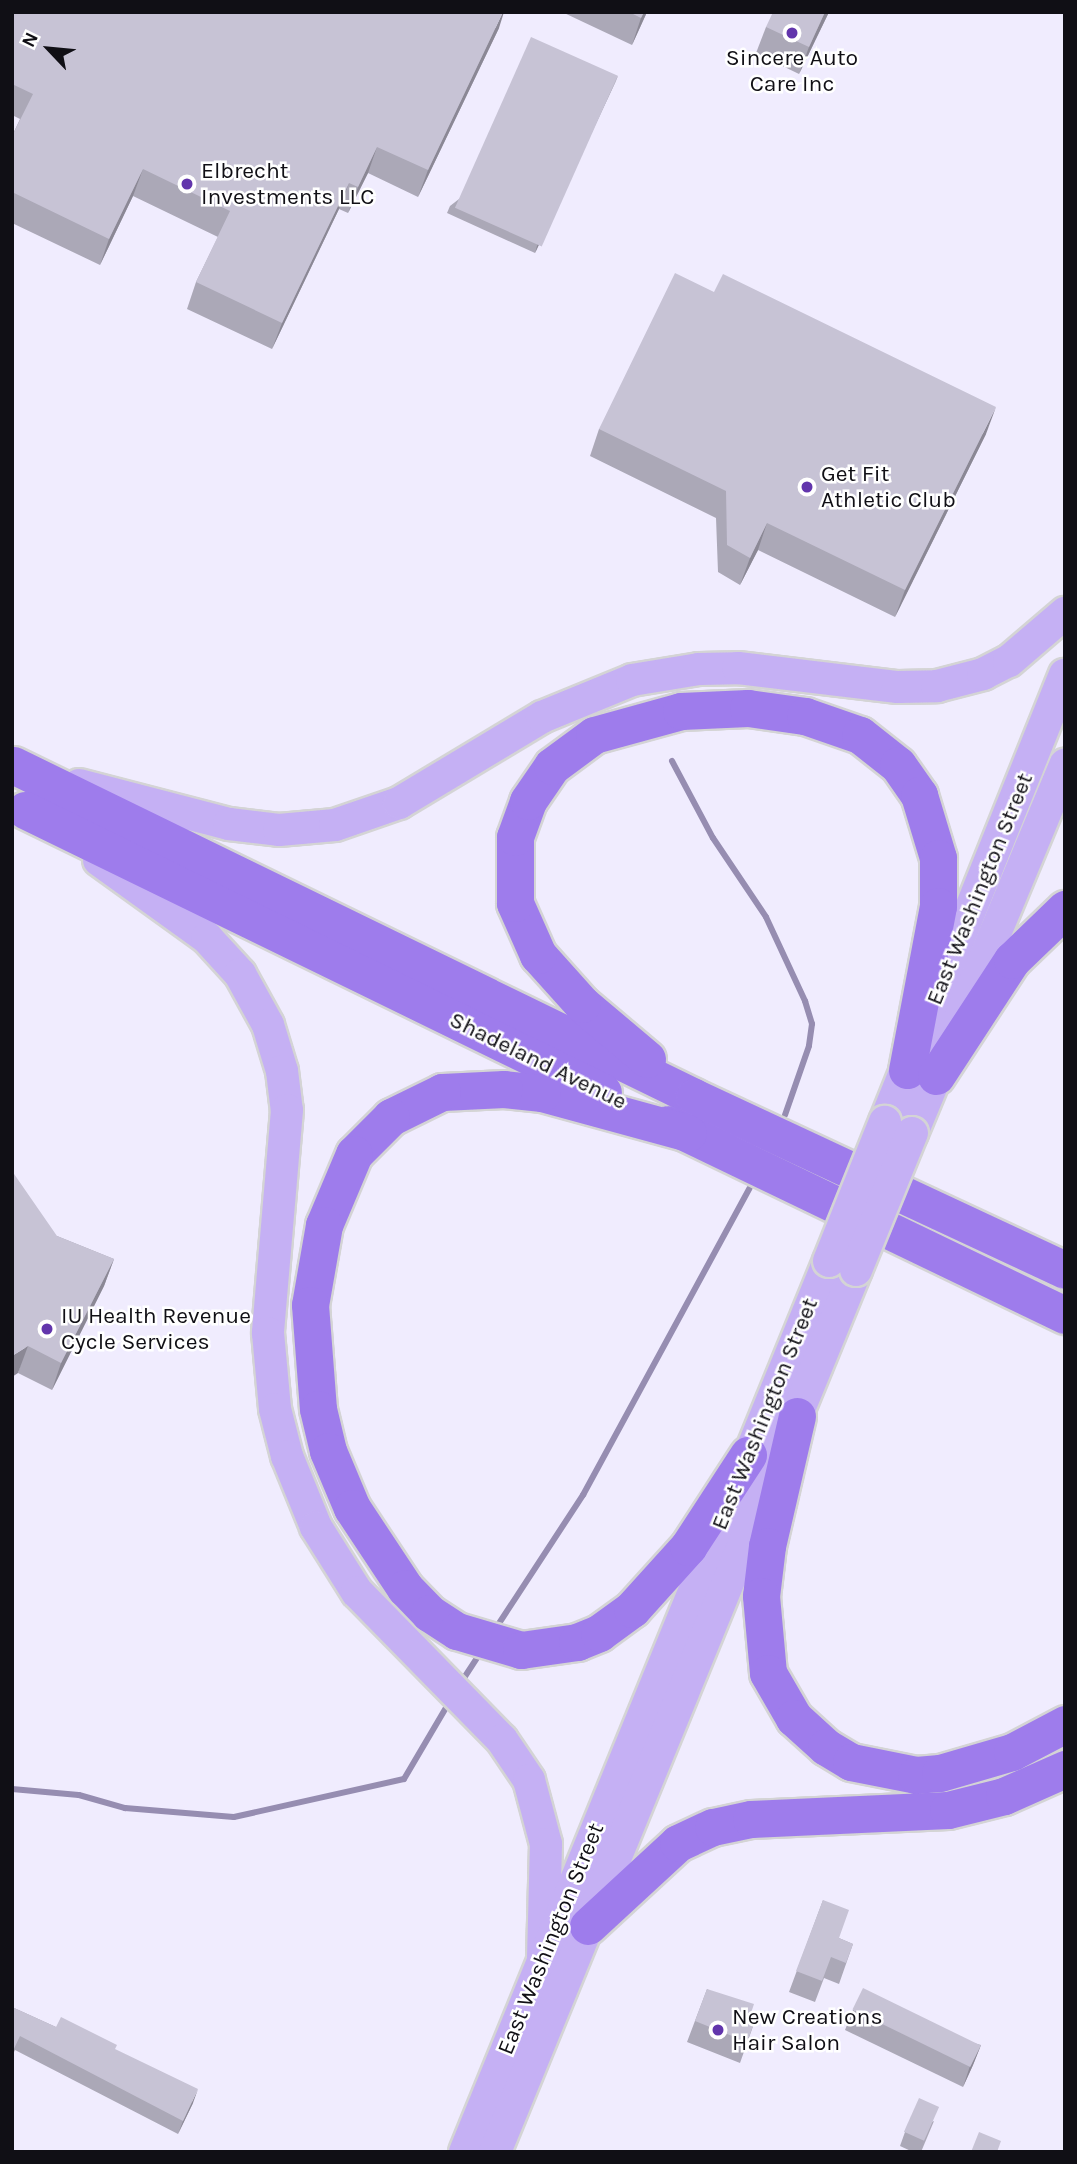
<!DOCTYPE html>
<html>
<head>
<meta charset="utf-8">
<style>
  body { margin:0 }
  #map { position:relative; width:1077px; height:2164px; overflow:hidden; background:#f0ecfe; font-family:Karla,sans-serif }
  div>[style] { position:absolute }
  .stream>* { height:6px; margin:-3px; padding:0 3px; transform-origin:3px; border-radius:3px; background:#968db1 }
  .roads { filter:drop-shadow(2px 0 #d4d4d5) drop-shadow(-2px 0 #d4d4d5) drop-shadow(0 2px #d4d4d5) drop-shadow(0 -2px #d4d4d5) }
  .primary>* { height:32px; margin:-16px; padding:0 16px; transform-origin:16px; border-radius:16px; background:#c5b0f4 }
  .highway>* { height:37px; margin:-18.5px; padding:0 18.5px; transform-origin:18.5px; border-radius:18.5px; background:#9e7cec }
  .bridges { filter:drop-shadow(2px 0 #d4d4d5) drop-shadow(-2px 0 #d4d4d5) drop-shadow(0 2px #d4d4d5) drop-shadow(0 -2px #d4d4d5) }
  .primary-bridge>* { height:32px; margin:-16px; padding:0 16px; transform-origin:16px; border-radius:16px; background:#c5b0f4 }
  .wall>* { inset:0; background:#aba8b7 }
  .shaded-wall>* { inset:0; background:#8b8895 }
  .building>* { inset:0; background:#c7c3d5; transform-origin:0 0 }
  .dots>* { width:19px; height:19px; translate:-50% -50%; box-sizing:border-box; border:4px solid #fff; border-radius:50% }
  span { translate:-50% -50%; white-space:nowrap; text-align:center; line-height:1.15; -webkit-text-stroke:5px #fff; paint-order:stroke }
  .poi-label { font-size:23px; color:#100f15 }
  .left { translate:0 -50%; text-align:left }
  .street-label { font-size:23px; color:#100f15 }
  .frame { position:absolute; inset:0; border:14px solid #100f15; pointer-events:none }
  .north { position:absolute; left:14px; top:14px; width:70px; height:70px; -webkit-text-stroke:5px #fff; paint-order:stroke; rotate:296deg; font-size:19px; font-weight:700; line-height:28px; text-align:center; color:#100f15 }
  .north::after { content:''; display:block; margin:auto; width:24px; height:32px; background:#100f15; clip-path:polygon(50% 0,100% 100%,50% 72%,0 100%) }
</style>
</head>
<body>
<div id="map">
  <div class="stream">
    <div style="left:672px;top:761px;width:87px;rotate:62deg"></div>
    <div style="left:713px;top:838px;width:95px;rotate:56.1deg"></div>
    <div style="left:766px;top:917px;width:93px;rotate:65.1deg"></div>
    <div style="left:805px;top:1001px;width:24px;rotate:73deg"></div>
    <div style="left:812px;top:1024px;width:22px;rotate:98deg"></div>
    <div style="left:809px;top:1046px;width:73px;rotate:109.2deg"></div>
    <div style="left:494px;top:1631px;width:163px;rotate:-56.8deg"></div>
    <div style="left:583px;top:1495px;width:349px;rotate:-61.5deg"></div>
    <div style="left:462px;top:1681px;width:30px;rotate:-57deg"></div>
    <div style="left:12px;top:1789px;width:67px;rotate:5.1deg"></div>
    <div style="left:79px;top:1795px;width:48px;rotate:15.8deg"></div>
    <div style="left:125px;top:1808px;width:109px;rotate:4.7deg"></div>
    <div style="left:234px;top:1817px;width:174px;rotate:-12.6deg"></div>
    <div style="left:404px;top:1779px;width:85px;rotate:-59.5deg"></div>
  </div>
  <div class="roads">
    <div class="primary">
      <div style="left:79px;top:785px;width:155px;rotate:14.6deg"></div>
      <div style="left:229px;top:824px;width:50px;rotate:6.8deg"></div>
      <div style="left:279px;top:830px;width:56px;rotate:-5.1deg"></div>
      <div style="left:335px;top:825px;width:68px;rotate:-19deg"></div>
      <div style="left:399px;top:803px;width:167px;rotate:-31deg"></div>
      <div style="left:542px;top:717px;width:97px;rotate:-22.3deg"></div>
      <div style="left:632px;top:680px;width:68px;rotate:-9.3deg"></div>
      <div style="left:699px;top:669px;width:39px;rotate:-1deg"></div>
      <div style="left:738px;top:668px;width:161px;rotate:6.8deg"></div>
      <div style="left:898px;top:687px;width:39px;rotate:-1deg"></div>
      <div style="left:937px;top:686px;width:48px;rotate:-14.6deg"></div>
      <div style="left:983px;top:674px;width:29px;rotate:-27deg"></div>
      <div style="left:1009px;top:661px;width:74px;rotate:-40.6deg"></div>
      <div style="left:99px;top:860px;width:133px;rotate:35.8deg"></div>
      <div style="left:207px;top:938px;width:49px;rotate:47.5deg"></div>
      <div style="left:240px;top:974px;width:58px;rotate:61.2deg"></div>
      <div style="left:268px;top:1025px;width:48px;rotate:73.1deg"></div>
      <div style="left:282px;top:1071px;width:39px;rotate:83deg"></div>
      <div style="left:287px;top:1110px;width:224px;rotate:94.9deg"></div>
      <div style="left:268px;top:1333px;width:76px;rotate:84.7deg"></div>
      <div style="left:275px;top:1409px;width:49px;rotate:75.7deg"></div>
      <div style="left:287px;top:1456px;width:77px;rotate:67.8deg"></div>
      <div style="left:316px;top:1527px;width:77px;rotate:57.8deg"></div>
      <div style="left:357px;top:1592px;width:207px;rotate:45.6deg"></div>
      <div style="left:502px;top:1740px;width:48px;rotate:56deg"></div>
      <div style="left:529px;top:1780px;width:66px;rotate:75.1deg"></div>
      <div style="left:546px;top:1844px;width:115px;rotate:91.5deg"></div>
      <div style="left:885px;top:1122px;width:482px;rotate:-68.1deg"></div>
      <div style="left:912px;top:1133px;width:399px;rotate:-67.4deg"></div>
      <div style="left:465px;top:2152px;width:962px;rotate:-67.78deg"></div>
      <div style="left:495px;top:2152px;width:953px;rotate:-67.74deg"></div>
    </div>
    <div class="highway">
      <div style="left:13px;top:765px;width:758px;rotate:25.99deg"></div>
      <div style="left:694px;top:1097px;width:409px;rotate:25deg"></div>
      <div style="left:25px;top:810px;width:643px;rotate:26.01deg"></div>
      <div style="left:647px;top:1059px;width:85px;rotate:-139.8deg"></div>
      <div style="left:582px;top:1004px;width:66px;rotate:-131.9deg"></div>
      <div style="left:538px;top:955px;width:57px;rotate:-113.9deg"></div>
      <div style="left:515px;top:903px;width:66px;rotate:-90deg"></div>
      <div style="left:515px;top:837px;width:38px;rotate:-70deg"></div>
      <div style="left:528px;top:801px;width:42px;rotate:-55.6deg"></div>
      <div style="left:552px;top:766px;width:52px;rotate:-36.4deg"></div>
      <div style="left:594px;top:735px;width:90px;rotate:-15.4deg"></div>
      <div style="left:681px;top:711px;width:67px;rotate:-2.6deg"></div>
      <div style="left:748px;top:708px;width:58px;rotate:8deg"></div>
      <div style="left:805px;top:716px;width:58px;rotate:19.1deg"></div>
      <div style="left:860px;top:735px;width:48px;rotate:38.3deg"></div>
      <div style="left:898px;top:765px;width:37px;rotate:55deg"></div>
      <div style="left:919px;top:795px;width:66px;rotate:73.2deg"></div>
      <div style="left:938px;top:858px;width:48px;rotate:90deg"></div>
      <div style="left:938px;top:906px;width:167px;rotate:100.7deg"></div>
      <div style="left:936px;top:1076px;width:139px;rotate:-56.8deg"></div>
      <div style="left:1012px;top:960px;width:74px;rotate:-43.9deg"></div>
      <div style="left:668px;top:1124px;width:441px;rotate:25.7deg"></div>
      <div style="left:688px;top:1133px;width:151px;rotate:-164.7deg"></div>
      <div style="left:542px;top:1093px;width:38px;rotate:-174deg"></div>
      <div style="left:504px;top:1089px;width:62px;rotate:177.2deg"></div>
      <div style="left:442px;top:1092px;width:57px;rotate:153.9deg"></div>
      <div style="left:391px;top:1117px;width:52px;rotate:135deg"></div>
      <div style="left:354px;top:1154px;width:77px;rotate:112.9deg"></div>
      <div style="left:324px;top:1225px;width:81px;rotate:99.9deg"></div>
      <div style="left:310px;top:1305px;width:104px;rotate:85.6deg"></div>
      <div style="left:318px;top:1409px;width:43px;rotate:76.6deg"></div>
      <div style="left:328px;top:1451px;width:62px;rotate:67.2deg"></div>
      <div style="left:352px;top:1508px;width:96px;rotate:56.5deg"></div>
      <div style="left:405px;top:1588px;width:35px;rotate:46deg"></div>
      <div style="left:429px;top:1613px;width:33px;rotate:33deg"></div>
      <div style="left:457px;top:1631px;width:67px;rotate:16.5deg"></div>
      <div style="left:521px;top:1650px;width:57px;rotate:-8.1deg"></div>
      <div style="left:577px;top:1642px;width:24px;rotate:-22deg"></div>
      <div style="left:599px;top:1633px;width:41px;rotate:-36deg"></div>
      <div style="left:632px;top:1609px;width:84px;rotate:-47.9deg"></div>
      <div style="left:688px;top:1547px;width:110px;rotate:-56.9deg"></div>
      <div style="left:797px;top:1416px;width:133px;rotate:103deg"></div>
      <div style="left:767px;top:1546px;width:50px;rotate:96.8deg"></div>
      <div style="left:761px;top:1596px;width:77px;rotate:84.8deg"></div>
      <div style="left:768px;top:1673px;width:52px;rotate:60deg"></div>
      <div style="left:794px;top:1718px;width:43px;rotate:42.2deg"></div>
      <div style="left:826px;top:1747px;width:29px;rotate:31deg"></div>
      <div style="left:851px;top:1762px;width:66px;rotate:11.3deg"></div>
      <div style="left:916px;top:1775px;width:24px;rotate:-5deg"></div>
      <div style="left:940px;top:1773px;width:75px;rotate:-16.3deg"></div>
      <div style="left:1012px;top:1752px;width:60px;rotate:-27.8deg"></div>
      <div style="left:588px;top:1926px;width:122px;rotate:-42.7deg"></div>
      <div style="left:678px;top:1843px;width:38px;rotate:-25deg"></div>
      <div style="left:713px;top:1827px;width:39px;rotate:-12deg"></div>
      <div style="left:751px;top:1819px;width:197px;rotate:-2.6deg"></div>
      <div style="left:948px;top:1810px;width:58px;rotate:-14deg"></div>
      <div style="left:1004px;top:1796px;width:67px;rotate:-23.9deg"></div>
    </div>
  </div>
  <div class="bridges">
    <div class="primary-bridge">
      <div style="left:829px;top:1261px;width:150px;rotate:-68.1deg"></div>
      <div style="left:856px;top:1270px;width:148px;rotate:-67.8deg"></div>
    </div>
  </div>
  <div class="wall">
    <div style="clip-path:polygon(12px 12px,499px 28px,418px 197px,368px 173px,348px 213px,339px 209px,272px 349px,187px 309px,196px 282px,218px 237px,133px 196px,100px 265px,12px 223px,12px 136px,20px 119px,12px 115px)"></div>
    <div style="clip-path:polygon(562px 12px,647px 12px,632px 45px)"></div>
    <div style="clip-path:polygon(829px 12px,799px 74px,756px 53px,766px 27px)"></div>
    <div style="clip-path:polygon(618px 76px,535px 253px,447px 213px,450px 206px)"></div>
    <div style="clip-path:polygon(599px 429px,986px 434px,895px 617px,758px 550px,740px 585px,718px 572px,716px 518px,590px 456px)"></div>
    <div style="clip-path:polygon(57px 1236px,114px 1259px,104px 1286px,52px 1390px,18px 1373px)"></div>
    <div style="clip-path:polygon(823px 1900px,839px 1938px,853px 1944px,839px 1984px,824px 1978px,815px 2002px,789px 1992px)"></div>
    <div style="clip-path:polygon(707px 1989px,750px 2016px,756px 2018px,740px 2063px,687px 2042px)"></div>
    <div style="clip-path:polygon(12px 2007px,56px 2027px,115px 2050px,193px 2103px,178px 2134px,15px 2050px,12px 2056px)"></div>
    <div style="clip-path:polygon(853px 2010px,981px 2045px,973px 2065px,963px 2087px,845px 2030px)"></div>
    <div style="clip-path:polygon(934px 2121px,921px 2152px,913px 2152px,900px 2146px,905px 2132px)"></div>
  </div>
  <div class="shaded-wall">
    <div style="clip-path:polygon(503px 12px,504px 12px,499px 28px,418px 197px,428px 170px)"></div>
    <div style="clip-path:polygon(644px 12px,647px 12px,632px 45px,641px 18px)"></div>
    <div style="clip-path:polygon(825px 12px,829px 12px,799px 74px,809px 47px)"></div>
    <div style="clip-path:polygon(618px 76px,615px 83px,535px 253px,537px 246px)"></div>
    <div style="clip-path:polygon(377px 147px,368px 173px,348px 213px,358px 187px)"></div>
    <div style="clip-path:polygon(143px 169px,133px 196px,100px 265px,109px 239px)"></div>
    <div style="clip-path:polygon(349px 183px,339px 209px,272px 349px,282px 323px)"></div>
    <div style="clip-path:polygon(996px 407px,986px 434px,895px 617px,905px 590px)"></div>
    <div style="clip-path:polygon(767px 523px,758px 550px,740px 585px,750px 558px)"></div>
    <div style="clip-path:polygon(114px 1259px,104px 1286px,52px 1390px,61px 1363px)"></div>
    <div style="clip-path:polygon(28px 1346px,18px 1373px,12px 1377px,12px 1356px)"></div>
    <div style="clip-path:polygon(981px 2045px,973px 2065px,963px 2087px,970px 2066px)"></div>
    <div style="clip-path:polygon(198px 2089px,193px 2103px,178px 2134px,183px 2121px)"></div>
  </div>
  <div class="building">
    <div style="clip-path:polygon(12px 12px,503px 12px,428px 170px,377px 147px,358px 187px,349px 183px,282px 323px,196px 282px,230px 211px,143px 169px,109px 239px,12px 192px,12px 136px,33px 94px,12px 84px)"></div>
    <div style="clip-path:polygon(629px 12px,644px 12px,641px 18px)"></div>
    <div style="clip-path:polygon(773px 12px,825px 12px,809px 47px,766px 27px)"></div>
    <div style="left:531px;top:37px;width:95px;height:187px;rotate:24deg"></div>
    <div style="clip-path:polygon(675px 273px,714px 292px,723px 274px,996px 407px,905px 590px,767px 523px,750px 558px,727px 545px,726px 491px,599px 429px)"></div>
    <div style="clip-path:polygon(12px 1171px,57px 1236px,114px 1259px,61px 1363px,28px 1346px,12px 1356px)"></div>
    <div style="clip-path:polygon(823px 1900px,849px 1910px,839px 1938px,853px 1944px,846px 1963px,831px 1957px,822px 1981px,796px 1971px)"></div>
    <div style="left:863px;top:1988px;width:131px;height:24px;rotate:26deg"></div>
    <div style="clip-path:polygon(707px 1989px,754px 2004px,750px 2016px,756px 2018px,747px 2042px,695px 2021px)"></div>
    <div style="clip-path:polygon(12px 2007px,56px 2027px,61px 2017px,117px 2045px,115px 2049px,198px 2089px,183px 2121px,20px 2036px,12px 2053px)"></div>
    <div style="left:919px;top:2098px;width:22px;height:37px;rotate:24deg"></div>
    <div style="clip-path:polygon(979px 2132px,1001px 2141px,997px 2152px,971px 2152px)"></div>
  </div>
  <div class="dots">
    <div style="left:792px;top:33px;background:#6235ac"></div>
    <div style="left:187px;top:184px;background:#6235ac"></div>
    <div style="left:807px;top:487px;background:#6235ac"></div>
    <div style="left:47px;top:1329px;background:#6235ac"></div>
    <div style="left:718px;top:2030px;background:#6235ac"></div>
  </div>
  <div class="poi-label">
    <span style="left:792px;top:71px">Sincere Auto<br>Care Inc</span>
    <span class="left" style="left:201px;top:184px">Elbrecht<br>Investments LLC</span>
    <span class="left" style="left:821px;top:487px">Get Fit<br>Athletic Club</span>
    <span class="left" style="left:61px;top:1329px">IU Health Revenue<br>Cycle Services</span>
    <span class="left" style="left:732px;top:2030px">New Creations<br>Hair Salon</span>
  </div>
  <div class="street-label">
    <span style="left:980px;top:889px;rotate:-68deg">East Washington Street</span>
    <span style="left:538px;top:1061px;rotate:26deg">Shadeland Avenue</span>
    <span style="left:765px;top:1414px;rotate:-68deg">East Washington Street</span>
    <span style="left:551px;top:1939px;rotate:-68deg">East Washington Street</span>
  </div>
  <div class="frame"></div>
  <div class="north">N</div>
</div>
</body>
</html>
